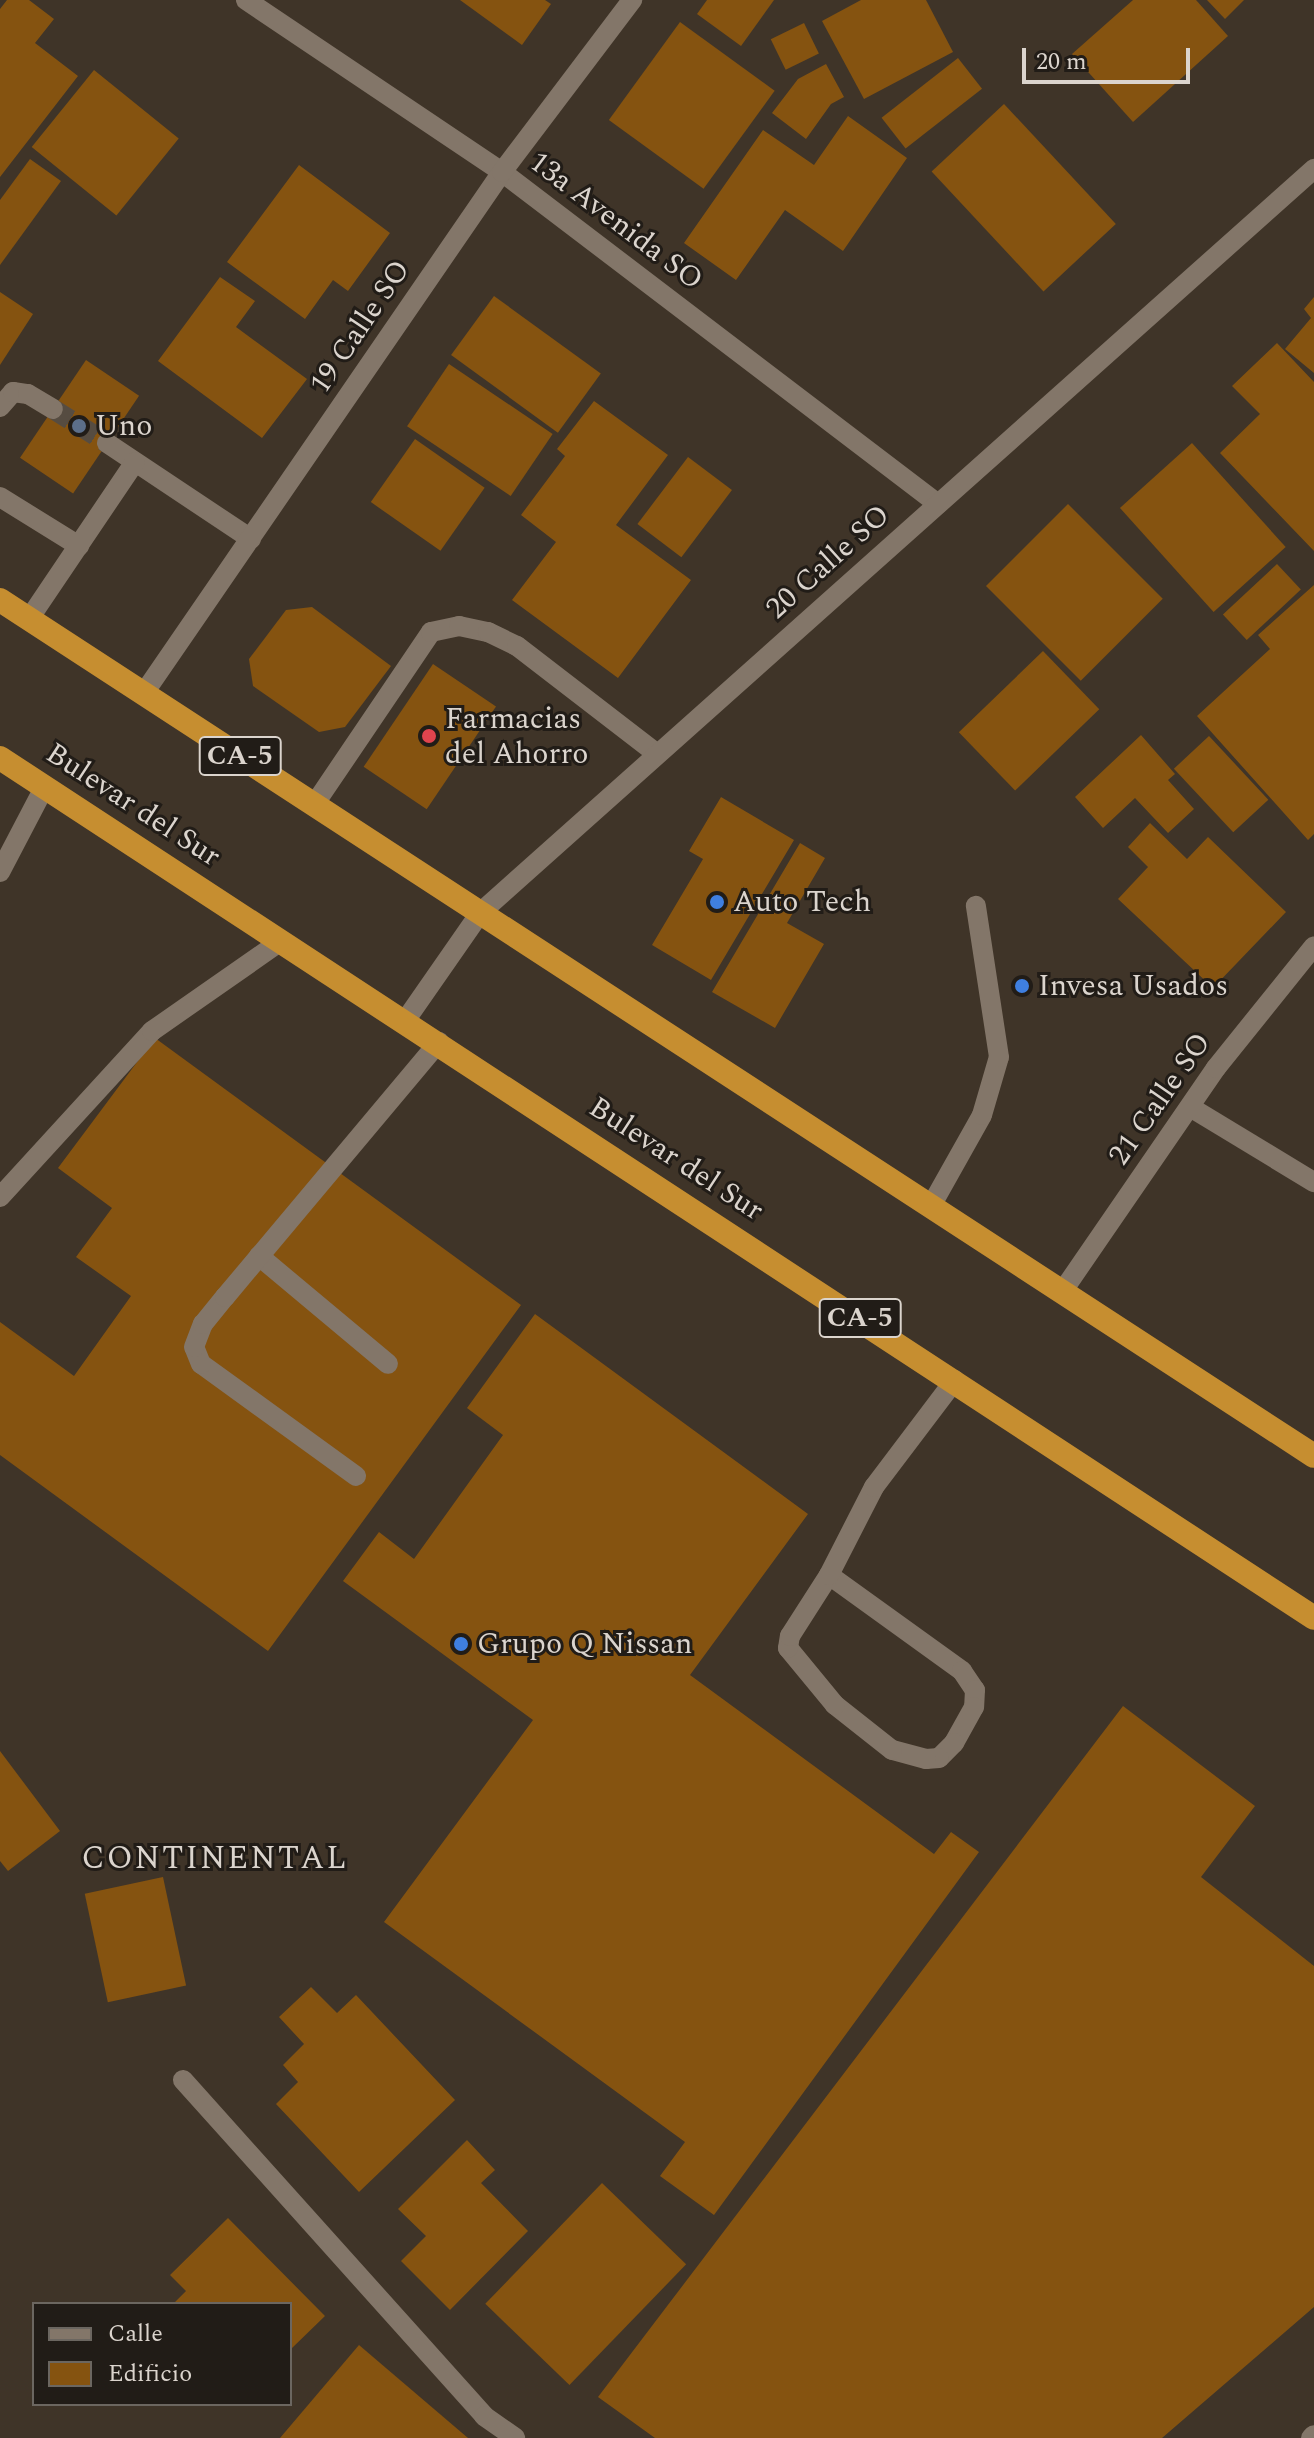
<!DOCTYPE html>
<html>
<head>
<meta charset="utf-8">
<style>
  body { margin:0 }
  #map { position:relative; width:1314px; height:2438px; overflow:hidden; background:#3f3428; font-family:Spectral,serif }
  div>[style] { position:absolute }
  .building>* { inset:0; background:#855310; transform-origin:0 0 }
  .minor-tunnel>* { height:20px; margin-top:-10px; transform-origin:0; background:repeating-linear-gradient(90deg,#564c41 0 20px,transparent 0 30px) }
  .minor>* { height:20px; margin:-10px; padding:0 10px; transform-origin:10px; border-radius:10px; background:#837669 }
  .highway>* { height:24px; margin:-12px; padding:0 12px; transform-origin:12px; border-radius:12px; background:#c68e30 }
  .dots>* { width:22px; height:22px; translate:-50% -50%; box-sizing:border-box; border:4px solid #211c17; border-radius:50% }
  span { translate:-50% -50%; white-space:nowrap; text-align:center; line-height:1.15; -webkit-text-stroke:6px #211c17; paint-order:stroke }
  .shield-label span { padding:2px 6px; background:#211c17; border:2px solid; border-radius:6px; -webkit-text-stroke-width:0 }
  .shield-label { font-size:28px; color:#dbd4cd; font-weight:700 }
  .street-label { font-size:30px; color:#dbd4cd }
  .poi-label { font-size:30px; color:#dbd4cd }
  .left { translate:0 -50%; text-align:left }
  .neighbourhood-label { font-size:32px; color:#dbd4cd; letter-spacing:2px }
  .legend { position:absolute; left:32px; top:2302px; width:260px; height:104px; box-sizing:border-box; background:#211c17; border:2px solid #6b6660; margin:0; padding:10px 14px; list-style:none; font-size:24px; color:#dbd4cd }
  .legend li { display:flex; align-items:center; gap:16px; height:40px }
  .legend b { width:40px; border:2px solid #6b6660 }
  .scale { position:absolute; left:1022px; top:48px; width:168px; height:36px; box-sizing:border-box; border:4px solid #dbd4cd; border-top:0; padding-left:10px; font-size:24px; line-height:28px; white-space:nowrap; color:#dbd4cd; -webkit-text-stroke:6px #211c17; paint-order:stroke }
</style>
</head>
<body>
<div id="map">
  <div class="building">
    <div style="clip-path:polygon(7px 0,29px 0,54px 19px,35px 43px,78px 76px,0 177px,0 9px)"></div>
    <div style="clip-path:polygon(460px 0,545px 0,551px 4px,522px 45px)"></div>
    <div style="clip-path:polygon(707px 0,774px 0,741px 46px,697px 14px)"></div>
    <div style="clip-path:polygon(861px 0,926px 0,953px 52px,864px 99px,822px 21px)"></div>
    <div style="clip-path:polygon(1133px 0,1196px 0,1228px 36px,1133px 122px,1072px 54px)"></div>
    <div style="clip-path:polygon(1207px 0,1244px 0,1225px 19px)"></div>
    <div style="left:680px;top:22px;width:117px;height:121px;rotate:36deg"></div>
    <div style="left:804px;top:23px;width:34px;height:37px;rotate:64deg"></div>
    <div style="left:958px;top:58px;width:39px;height:97px;rotate:52deg"></div>
    <div style="clip-path:polygon(826px 64px,844px 97px,831px 104px,806px 139px,772px 113px,798px 79px)"></div>
    <div style="left:94px;top:70px;width:109px;height:99px;rotate:39deg"></div>
    <div style="left:1004px;top:104px;width:164px;height:99px;rotate:47deg"></div>
    <div style="clip-path:polygon(848px 116px,907px 158px,843px 251px,785px 210px,736px 280px,684px 243px,763px 130px,814px 165px)"></div>
    <div style="clip-path:polygon(30px 159px,61px 181px,0 265px,0 200px)"></div>
    <div style="clip-path:polygon(299px 165px,390px 233px,348px 291px,333px 280px,305px 319px,227px 262px)"></div>
    <div style="clip-path:polygon(220px 277px,255px 301px,236px 327px,307px 379px,262px 438px,158px 361px)"></div>
    <div style="clip-path:polygon(0 292px,33px 314px,0 365px)"></div>
    <div style="left:494px;top:296px;width:132px;height:73px;rotate:36deg"></div>
    <div style="clip-path:polygon(1314px 297px,1314px 373px,1285px 349px,1311px 318px,1304px 309px)"></div>
    <div style="clip-path:polygon(1277px 343px,1314px 382px,1314px 551px,1220px 453px,1260px 414px,1232px 386px)"></div>
    <div style="left:86px;top:360px;width:64px;height:118px;rotate:34deg"></div>
    <div style="left:449px;top:364px;width:125px;height:75px;rotate:34deg"></div>
    <div style="clip-path:polygon(594px 401px,668px 455px,616px 525px,691px 580px,618px 678px,512px 600px,556px 542px,521px 515px,565px 456px,557px 449px)"></div>
    <div style="left:415px;top:439px;width:85px;height:77px;rotate:35deg"></div>
    <div style="left:1192px;top:443px;width:140px;height:97px;rotate:48deg"></div>
    <div style="left:688px;top:457px;width:55px;height:84px;rotate:37deg"></div>
    <div style="left:1068px;top:504px;width:134px;height:116px;rotate:45deg"></div>
    <div style="left:1277px;top:564px;width:35px;height:74px;rotate:47deg"></div>
    <div style="clip-path:polygon(1314px 585px,1314px 834px,1308px 840px,1197px 716px,1270px 649px,1258px 635px)"></div>
    <div style="clip-path:polygon(312px 607px,391px 666px,345px 727px,319px 732px,253px 686px,249px 659px,286px 610px)"></div>
    <div style="left:1043px;top:651px;width:81px;height:117px;rotate:46deg"></div>
    <div style="left:433px;top:664px;width:76px;height:124px;rotate:34deg"></div>
    <div style="clip-path:polygon(1141px 735px,1175px 774px,1168px 780px,1194px 809px,1168px 833px,1135px 798px,1103px 828px,1075px 797px)"></div>
    <div style="left:1209px;top:736px;width:87px;height:48px;rotate:47deg"></div>
    <div style="clip-path:polygon(721px 797px,794px 840px,711px 980px,652px 945px,703px 859px,689px 851px)"></div>
    <div style="clip-path:polygon(1150px 823px,1187px 859px,1208px 837px,1286px 912px,1213px 988px,1118px 899px,1148px 867px,1128px 847px)"></div>
    <div style="clip-path:polygon(800px 843px,825px 858px,787px 923px,824px 944px,775px 1028px,712px 992px)"></div>
    <div style="clip-path:polygon(155px 1038px,521px 1305px,268px 1651px,0 1455px,0 1322px,74px 1376px,131px 1296px,76px 1257px,112px 1208px,58px 1168px)"></div>
    <div style="clip-path:polygon(535px 1314px,808px 1514px,690px 1675px,934px 1854px,951px 1832px,979px 1852px,714px 2215px,660px 2176px,685px 2142px,384px 1922px,533px 1720px,343px 1581px,379px 1532px,414px 1559px,503px 1435px,467px 1408px)"></div>
    <div style="clip-path:polygon(1123px 1706px,1255px 1806px,1201px 1877px,1314px 1966px,1314px 2307px,1162px 2438px,655px 2438px,598px 2397px)"></div>
    <div style="clip-path:polygon(0 1751px,60px 1831px,8px 1871px,0 1861px)"></div>
    <div style="left:163px;top:1877px;width:111px;height:80px;rotate:78deg"></div>
    <div style="clip-path:polygon(311px 1987px,337px 2013px,356px 1995px,455px 2100px,359px 2192px,276px 2104px,298px 2082px,283px 2065px,304px 2044px,279px 2017px)"></div>
    <div style="clip-path:polygon(467px 2140px,495px 2170px,481px 2183px,528px 2231px,450px 2310px,401px 2261px,426px 2236px,398px 2209px)"></div>
    <div style="left:602px;top:2183px;width:117px;height:168px;rotate:44deg"></div>
    <div style="clip-path:polygon(228px 2218px,325px 2316px,290px 2350px,290px 2304px,173px 2304px,186px 2291px,170px 2275px)"></div>
    <div style="clip-path:polygon(359px 2345px,468px 2438px,280px 2438px)"></div>
  </div>
  <div class="minor-tunnel">
    <div style="left:53px;top:409px;width:64px;rotate:32.2deg"></div>
  </div>
  <div class="minor">
    <div style="left:246px;top:0;width:308px;rotate:33.9deg"></div>
    <div style="left:502px;top:172px;width:548px;rotate:37.29deg"></div>
    <div style="left:0;top:407px;width:20px;rotate:-49deg"></div>
    <div style="left:13px;top:392px;width:15px;rotate:8deg"></div>
    <div style="left:28px;top:394px;width:29px;rotate:31deg"></div>
    <div style="left:107px;top:443px;width:173px;rotate:33.7deg"></div>
    <div style="left:0;top:497px;width:93px;rotate:31.8deg"></div>
    <div style="left:29px;top:619px;width:189px;rotate:-56deg"></div>
    <div style="left:144px;top:693px;width:632px;rotate:-55.51deg"></div>
    <div style="left:502px;top:172px;width:216px;rotate:-52.9deg"></div>
    <div style="left:314px;top:805px;width:209px;rotate:-55.9deg"></div>
    <div style="left:431px;top:632px;width:29px;rotate:-12deg"></div>
    <div style="left:459px;top:626px;width:30px;rotate:12deg"></div>
    <div style="left:488px;top:632px;width:32px;rotate:26deg"></div>
    <div style="left:517px;top:646px;width:177px;rotate:37.6deg"></div>
    <div style="left:0;top:872px;width:97px;rotate:-62.4deg"></div>
    <div style="left:405px;top:1021px;width:131px;rotate:-55.2deg"></div>
    <div style="left:480px;top:913px;width:1118px;rotate:-41.74deg"></div>
    <div style="left:1190px;top:1107px;width:145px;rotate:31.2deg"></div>
    <div style="left:0;top:1197px;width:225px;rotate:-47.5deg"></div>
    <div style="left:152px;top:1031px;width:157px;rotate:-34.9deg"></div>
    <div style="left:931px;top:1206px;width:104px;rotate:-60.7deg"></div>
    <div style="left:982px;top:1115px;width:60px;rotate:-73.7deg"></div>
    <div style="left:999px;top:1057px;width:153px;rotate:-98.7deg"></div>
    <div style="left:259px;top:1256px;width:168px;rotate:39.9deg"></div>
    <div style="left:1062px;top:1292px;width:272px;rotate:-55.5deg"></div>
    <div style="left:1216px;top:1068px;width:156px;rotate:-51.2deg"></div>
    <div style="left:356px;top:1476px;width:191px;rotate:-144.1deg"></div>
    <div style="left:201px;top:1364px;width:18px;rotate:-112deg"></div>
    <div style="left:194px;top:1347px;width:25px;rotate:-69deg"></div>
    <div style="left:203px;top:1324px;width:35px;rotate:-51deg"></div>
    <div style="left:225px;top:1297px;width:333px;rotate:-50deg"></div>
    <div style="left:829px;top:1575px;width:164px;rotate:35.8deg"></div>
    <div style="left:962px;top:1671px;width:23px;rotate:56deg"></div>
    <div style="left:975px;top:1690px;width:17px;rotate:93deg"></div>
    <div style="left:974px;top:1707px;width:41px;rotate:119.1deg"></div>
    <div style="left:954px;top:1743px;width:21px;rotate:135deg"></div>
    <div style="left:939px;top:1758px;width:13px;rotate:176deg"></div>
    <div style="left:926px;top:1759px;width:35px;rotate:-165deg"></div>
    <div style="left:892px;top:1750px;width:73px;rotate:-141.7deg"></div>
    <div style="left:835px;top:1705px;width:74px;rotate:-129.5deg"></div>
    <div style="left:788px;top:1648px;width:12px;rotate:-81deg"></div>
    <div style="left:790px;top:1636px;width:72px;rotate:-57.4deg"></div>
    <div style="left:829px;top:1575px;width:99px;rotate:-62.9deg"></div>
    <div style="left:874px;top:1487px;width:134px;rotate:-52.9deg"></div>
    <div style="left:183px;top:2080px;width:451px;rotate:48.1deg"></div>
    <div style="left:484px;top:2416px;width:38px;rotate:35deg"></div>
    <div style="left:1311px;top:2438px;width:4px;rotate:-45deg"></div>
  </div>
  <div class="highway">
    <div style="left:0;top:600px;width:1568px;rotate:33.08deg"></div>
    <div style="left:0;top:758px;width:1570px;rotate:33.2deg"></div>
  </div>
  <div class="dots">
    <div style="left:79px;top:426px;background:#5c6f8a"></div>
    <div style="left:429px;top:736px;background:#e0444e"></div>
    <div style="left:717px;top:902px;background:#3f7fe0"></div>
    <div style="left:1022px;top:986px;background:#3f7fe0"></div>
    <div style="left:461px;top:1644px;background:#3f7fe0"></div>
  </div>
  <div class="shield-label">
    <span style="left:240px;top:756px">CA-5</span>
    <span style="left:860px;top:1318px">CA-5</span>
  </div>
  <div class="street-label">
    <span style="left:616px;top:221px;rotate:37deg">13a Avenida SO</span>
    <span style="left:360px;top:327px;rotate:-56deg">19 Calle SO</span>
    <span style="left:828px;top:562px;rotate:-42deg">20 Calle SO</span>
    <span style="left:133px;top:805px;rotate:33deg">Bulevar del Sur</span>
    <span style="left:1160px;top:1099px;rotate:-55deg">21 Calle SO</span>
    <span style="left:676px;top:1159px;rotate:33deg">Bulevar del Sur</span>
  </div>
  <div class="poi-label">
    <span class="left" style="left:95px;top:426px">Uno</span>
    <span class="left" style="left:445px;top:736px">Farmacias<br>del Ahorro</span>
    <span class="left" style="left:733px;top:902px">Auto Tech</span>
    <span class="left" style="left:1038px;top:986px">Invesa Usados</span>
    <span class="left" style="left:477px;top:1644px">Grupo Q Nissan</span>
  </div>
  <div class="neighbourhood-label">
    <span style="left:215px;top:1859px">CONTINENTAL</span>
  </div>
  <ul class="legend">
  <li><b style="height:10px;background:#837669"></b>Calle</li>
  <li><b style="height:22px;background:#855310"></b>Edificio</li>
  </ul>
  <div class="scale">20 m</div>
</div>
</body>
</html>
